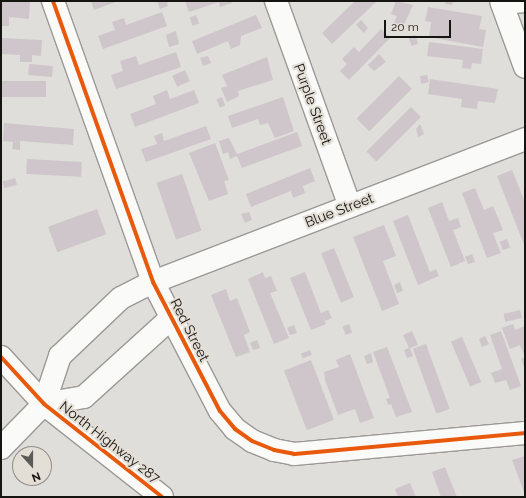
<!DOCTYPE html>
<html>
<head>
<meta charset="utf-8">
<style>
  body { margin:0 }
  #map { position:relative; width:526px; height:498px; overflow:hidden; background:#e0deda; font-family:Raleway,sans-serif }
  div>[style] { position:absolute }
  .building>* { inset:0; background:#cec6ca; transform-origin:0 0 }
  .roads { filter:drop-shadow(1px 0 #9b9996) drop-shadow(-1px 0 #9b9996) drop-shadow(0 1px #9b9996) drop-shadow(0 -1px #9b9996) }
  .minor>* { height:22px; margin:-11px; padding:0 11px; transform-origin:11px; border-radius:11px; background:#fafaf9 }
  .major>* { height:22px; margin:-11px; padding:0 11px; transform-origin:11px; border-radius:11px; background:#fafaf9 }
  .highway>* { height:22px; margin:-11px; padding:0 11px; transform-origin:11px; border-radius:11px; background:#fafaf9 }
  .cycleway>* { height:4px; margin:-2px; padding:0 2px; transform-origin:2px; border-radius:2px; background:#e8590c }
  span { translate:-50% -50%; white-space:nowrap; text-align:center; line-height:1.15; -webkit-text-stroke:4px #e4dfd6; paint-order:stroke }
  .street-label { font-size:14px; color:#161411 }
  .frame { position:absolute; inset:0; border:2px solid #161411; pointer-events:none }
  .north { position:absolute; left:12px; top:446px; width:40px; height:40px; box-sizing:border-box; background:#e4dfd6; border:1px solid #928e87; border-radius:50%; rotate:159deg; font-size:11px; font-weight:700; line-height:16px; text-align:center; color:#161411 }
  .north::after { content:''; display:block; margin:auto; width:14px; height:18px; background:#5d5b57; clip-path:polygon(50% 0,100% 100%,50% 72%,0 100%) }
  .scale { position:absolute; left:384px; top:20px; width:67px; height:18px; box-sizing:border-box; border:2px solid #161411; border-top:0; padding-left:5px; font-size:12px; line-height:14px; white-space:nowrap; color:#161411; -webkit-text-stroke:3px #e4dfd6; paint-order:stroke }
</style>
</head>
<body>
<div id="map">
  <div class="building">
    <div style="clip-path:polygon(1px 1px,30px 1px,29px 19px,9px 17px,9px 26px,1px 26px)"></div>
    <div style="clip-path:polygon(91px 1px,118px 1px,94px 10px)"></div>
    <div style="clip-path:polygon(157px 1px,167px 1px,168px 6px,160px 9px)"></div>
    <div style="clip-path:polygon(185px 1px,231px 1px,232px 3px,220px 7px,219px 2px,189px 12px)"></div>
    <div style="clip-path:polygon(355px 1px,377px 1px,332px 44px,322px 33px)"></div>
    <div style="clip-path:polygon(396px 1px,413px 5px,403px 27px,394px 23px,397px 16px,391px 14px)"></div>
    <div style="clip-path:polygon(446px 1px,453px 1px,452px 5px,445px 4px)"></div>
    <div style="clip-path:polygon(428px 7px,482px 16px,479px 29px,486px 30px,483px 47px,429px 37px,431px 22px,425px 21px)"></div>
    <div style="clip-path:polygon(162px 12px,167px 26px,103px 49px,98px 36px,115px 30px,112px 22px,124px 18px,126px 25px)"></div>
    <div style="left:196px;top:15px;width:9px;height:7px;rotate:69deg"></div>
    <div style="clip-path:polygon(256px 15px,262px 28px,241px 36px,240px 45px,231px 49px,228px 41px,197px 54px,192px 41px)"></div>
    <div style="clip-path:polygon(361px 20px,368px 28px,364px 33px,356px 25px)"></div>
    <div style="clip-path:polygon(381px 29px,390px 38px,349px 80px,340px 71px,347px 64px,342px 59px,354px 47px,359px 52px)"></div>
    <div style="clip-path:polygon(176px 31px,179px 44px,169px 47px,166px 35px)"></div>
    <div style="left:415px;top:35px;width:9px;height:7px;rotate:69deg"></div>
    <div style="clip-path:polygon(1px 38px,42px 40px,41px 56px,32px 55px,32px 62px,20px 62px,20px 55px,1px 54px)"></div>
    <div style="clip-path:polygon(429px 42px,483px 49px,481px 64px,472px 63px,471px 69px,462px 68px,463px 60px,427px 56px)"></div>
    <div style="clip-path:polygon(176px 52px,181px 67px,116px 89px,111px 75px,123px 71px,120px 61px,136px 56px,139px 65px)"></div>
    <div style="clip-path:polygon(379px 54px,386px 62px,374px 71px,368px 65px)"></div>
    <div style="clip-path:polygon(208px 56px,211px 63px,203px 66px,200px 58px)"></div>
    <div style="clip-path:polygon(267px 57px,273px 80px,238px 91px,239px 96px,227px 102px,221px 88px,227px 86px,222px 75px)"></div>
    <div style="left:29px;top:64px;width:24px;height:11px;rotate:5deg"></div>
    <div style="left:185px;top:70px;width:12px;height:14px;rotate:66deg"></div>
    <div style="clip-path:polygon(427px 75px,429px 82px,421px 84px,420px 76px)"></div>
    <div style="left:399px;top:76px;width:18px;height:60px;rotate:45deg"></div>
    <div style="clip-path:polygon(430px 79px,498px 89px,495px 103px,478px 101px,477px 109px,461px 107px,462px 99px,428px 94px)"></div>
    <div style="left:1px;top:81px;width:45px;height:16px"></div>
    <div style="clip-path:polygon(167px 90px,170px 99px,194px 90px,199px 103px,135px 127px,130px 114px,156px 104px,153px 96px)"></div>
    <div style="left:222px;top:97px;width:9px;height:6px;rotate:69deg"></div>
    <div style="clip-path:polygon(283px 97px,294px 131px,275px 138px,268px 123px,260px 125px,258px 119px,232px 128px,228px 116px)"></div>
    <div style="left:411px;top:107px;width:14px;height:63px;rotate:45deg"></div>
    <div style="clip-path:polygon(4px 123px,74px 129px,73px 145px,20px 141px,20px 150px,12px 149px,13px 142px,3px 141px)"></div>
    <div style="clip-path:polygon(420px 124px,424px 134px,418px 137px,416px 129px)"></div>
    <div style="clip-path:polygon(206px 126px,211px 139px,146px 162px,141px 149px,157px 144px,154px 136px,162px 133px,164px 141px)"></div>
    <div style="clip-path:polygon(297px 132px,302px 146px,242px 168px,237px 156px,230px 159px,228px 152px,223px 154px,219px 141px,229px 138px,237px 154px)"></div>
    <div style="clip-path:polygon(215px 143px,229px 180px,224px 181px,228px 194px,209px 201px,189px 153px)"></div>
    <div style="left:27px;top:159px;width:55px;height:15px;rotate:3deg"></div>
    <div style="clip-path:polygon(310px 168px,315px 181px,303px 186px,305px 193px,293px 198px,291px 191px,251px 207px,246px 194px)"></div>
    <div style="clip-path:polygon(512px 170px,525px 202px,525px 247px,497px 176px)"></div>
    <div style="left:182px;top:174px;width:60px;height:27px;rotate:71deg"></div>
    <div style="left:15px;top:178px;width:7px;height:13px;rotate:74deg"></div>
    <div style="clip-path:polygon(475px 188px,484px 210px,493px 206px,503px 230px,493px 233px,501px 253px,487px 258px,462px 193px)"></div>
    <div style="clip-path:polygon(442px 202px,449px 221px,458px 218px,461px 227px,453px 230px,465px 261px,451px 267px,428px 208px)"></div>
    <div style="left:97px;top:209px;width:27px;height:52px;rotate:70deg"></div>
    <div style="clip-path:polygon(249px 212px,252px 220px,245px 223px,241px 214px)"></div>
    <div style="clip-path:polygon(408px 215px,430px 272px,436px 269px,439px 276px,418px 285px,393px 221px)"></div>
    <div style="clip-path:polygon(384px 225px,396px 256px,383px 261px,399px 304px,382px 311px,353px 237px)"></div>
    <div style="left:507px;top:239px;width:9px;height:8px;rotate:69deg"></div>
    <div style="left:334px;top:248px;width:53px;height:14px;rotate:68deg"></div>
    <div style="clip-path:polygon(472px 254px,475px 262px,468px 264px,465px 257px)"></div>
    <div style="clip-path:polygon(263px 272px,265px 278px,271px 276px,277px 291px,270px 293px,289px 338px,274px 344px,248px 279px)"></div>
    <div style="clip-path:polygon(305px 272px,321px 313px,328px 310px,332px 318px,325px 321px,323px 318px,326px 324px,311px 330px,290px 278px)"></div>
    <div style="clip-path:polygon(400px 282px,403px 291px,397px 293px,394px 285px)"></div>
    <div style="clip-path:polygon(226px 289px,230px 301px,237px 298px,250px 332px,244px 335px,250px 352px,236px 357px,211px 295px)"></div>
    <div style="left:520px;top:310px;width:8px;height:17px;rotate:76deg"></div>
    <div style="left:349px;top:324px;width:9px;height:7px;rotate:69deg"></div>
    <div style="clip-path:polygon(513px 324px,515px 330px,525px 326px,525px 357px,520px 345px,510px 349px,502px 328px)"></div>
    <div style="clip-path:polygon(294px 325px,297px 333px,290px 335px,287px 328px)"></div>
    <div style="clip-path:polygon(412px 331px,418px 345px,410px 348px,413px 356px,407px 358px,404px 350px,409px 348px,403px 335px)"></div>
    <div style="clip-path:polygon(501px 331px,521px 386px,510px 390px,506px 380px,495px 383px,491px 373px,502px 369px,490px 335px)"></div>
    <div style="clip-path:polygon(485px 336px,489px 344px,482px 347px,479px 339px)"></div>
    <div style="left:462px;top:337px;width:49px;height:12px;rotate:67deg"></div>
    <div style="clip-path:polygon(257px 340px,260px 348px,253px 350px,250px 343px)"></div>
    <div style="left:426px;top:344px;width:69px;height:14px;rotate:70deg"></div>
    <div style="clip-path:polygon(387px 347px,412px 412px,396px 417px,391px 404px,388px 405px,386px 399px,390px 398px,373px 352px)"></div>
    <div style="left:310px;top:350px;width:5px;height:10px;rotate:68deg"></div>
    <div style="clip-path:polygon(371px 353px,373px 362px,367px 364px,364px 356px)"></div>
    <div style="clip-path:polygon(350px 354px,374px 418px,360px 423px,355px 409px,338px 415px,325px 380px,324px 372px,339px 367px,336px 360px)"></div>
    <div style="clip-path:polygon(525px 357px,525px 370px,521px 359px)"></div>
    <div style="left:311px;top:360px;width:64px;height:29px;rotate:69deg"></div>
    <div style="clip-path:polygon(525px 456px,525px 495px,512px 460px)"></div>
    <div style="clip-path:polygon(445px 467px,457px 497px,441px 497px,432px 472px)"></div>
    <div style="clip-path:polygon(410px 483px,416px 497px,398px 497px,395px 489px)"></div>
  </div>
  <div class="roads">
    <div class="minor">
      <div style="left:53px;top:1px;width:298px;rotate:70.4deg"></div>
      <div style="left:153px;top:282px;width:145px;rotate:62.6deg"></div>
      <div style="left:220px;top:411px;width:23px;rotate:50deg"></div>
      <div style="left:235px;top:429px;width:21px;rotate:35deg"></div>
      <div style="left:252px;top:441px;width:24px;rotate:22deg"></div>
      <div style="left:274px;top:450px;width:20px;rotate:11deg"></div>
      <div style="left:294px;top:454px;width:232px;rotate:-5.2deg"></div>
      <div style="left:276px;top:1px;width:218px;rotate:70.2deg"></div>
      <div style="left:501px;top:1px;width:70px;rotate:70deg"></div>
      <div style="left:502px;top:3px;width:23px;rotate:-5deg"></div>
      <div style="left:170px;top:319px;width:116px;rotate:137.8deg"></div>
      <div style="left:84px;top:397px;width:41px;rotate:170.1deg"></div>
      <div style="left:44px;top:404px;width:51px;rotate:-71.6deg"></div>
      <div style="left:60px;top:356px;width:84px;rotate:-43.6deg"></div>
      <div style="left:121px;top:298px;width:36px;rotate:-27deg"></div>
      <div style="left:153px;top:282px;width:399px;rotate:-21deg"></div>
    </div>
    <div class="major">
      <div style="left:1px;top:448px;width:62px;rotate:-45.7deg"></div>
    </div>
    <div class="highway">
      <div style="left:1px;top:357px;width:64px;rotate:47.5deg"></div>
      <div style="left:44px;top:404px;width:150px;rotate:38.2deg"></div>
    </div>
  </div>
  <div class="cycleway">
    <div style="left:53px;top:1px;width:298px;rotate:70.4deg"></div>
    <div style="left:153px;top:282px;width:145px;rotate:62.6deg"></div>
    <div style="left:220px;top:411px;width:23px;rotate:50deg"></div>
    <div style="left:235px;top:429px;width:21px;rotate:35deg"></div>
    <div style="left:252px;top:441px;width:24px;rotate:22deg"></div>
    <div style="left:274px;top:450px;width:20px;rotate:11deg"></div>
    <div style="left:294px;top:454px;width:232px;rotate:-5.2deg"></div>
    <div style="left:1px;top:357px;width:64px;rotate:47.5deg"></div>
    <div style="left:44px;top:404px;width:150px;rotate:38.2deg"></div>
  </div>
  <div class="street-label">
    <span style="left:313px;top:104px;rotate:70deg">Purple Street</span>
    <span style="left:339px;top:210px;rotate:-21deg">Blue Street</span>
    <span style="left:190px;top:330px;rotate:63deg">Red Street</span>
    <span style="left:110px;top:442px;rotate:38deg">North Highway 287</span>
  </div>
  <div class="frame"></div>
  <div class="north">N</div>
  <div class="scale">20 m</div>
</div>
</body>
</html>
